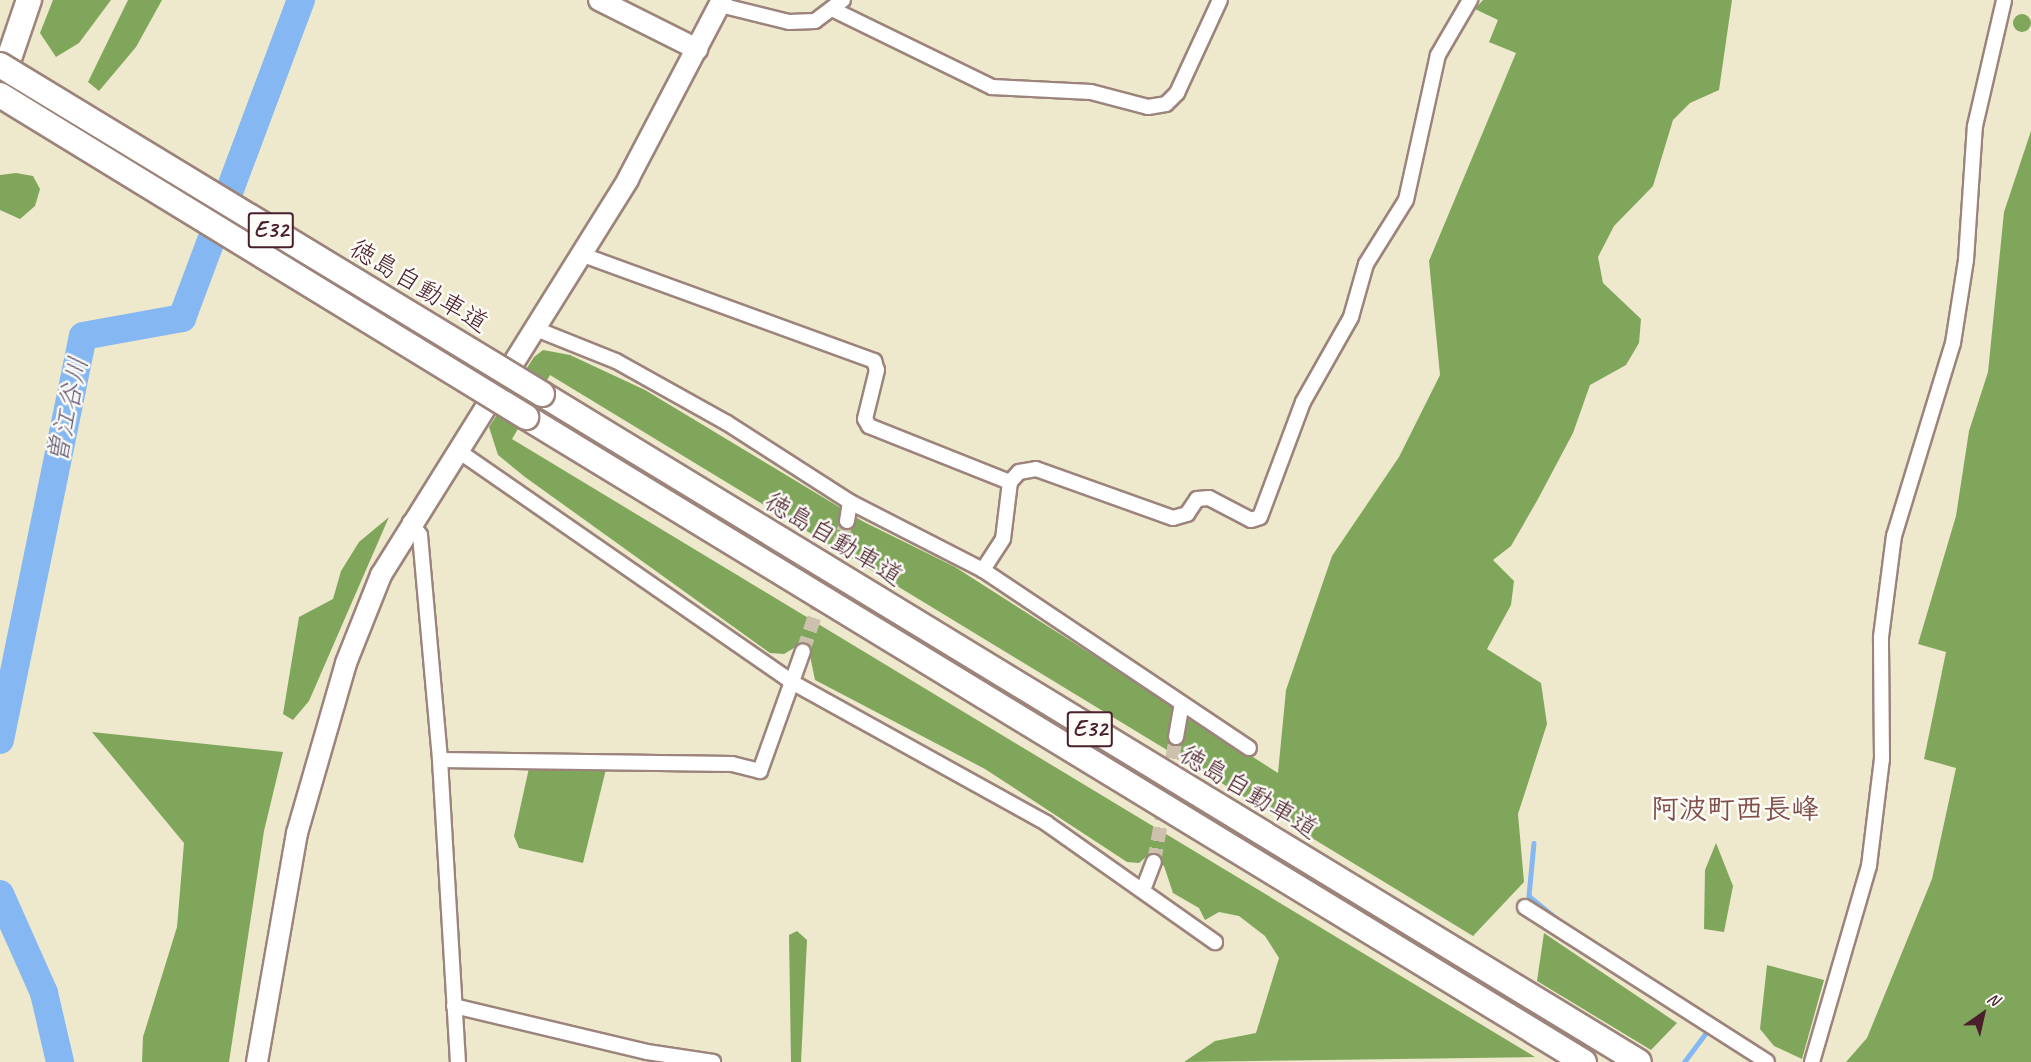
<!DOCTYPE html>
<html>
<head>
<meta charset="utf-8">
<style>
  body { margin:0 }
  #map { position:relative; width:2031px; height:1062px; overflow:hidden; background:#eee8cc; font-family:Caveat,"Klee One",sans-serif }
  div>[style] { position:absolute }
  .forest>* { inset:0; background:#80a65c }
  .round { border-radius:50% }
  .stream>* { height:4.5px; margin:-2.25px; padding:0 2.25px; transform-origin:2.25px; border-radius:2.25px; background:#85b8f3 }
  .river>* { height:28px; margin:-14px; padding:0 14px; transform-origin:14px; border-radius:14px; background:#85b8f3 }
  .street-tunnel>* { height:14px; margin-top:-7px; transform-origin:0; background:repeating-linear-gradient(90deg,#cdc0ac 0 14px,transparent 0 21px) }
  .roads { filter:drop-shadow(2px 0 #9c847c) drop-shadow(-2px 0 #9c847c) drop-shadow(0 2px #9c847c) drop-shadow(0 -2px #9c847c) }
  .street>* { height:14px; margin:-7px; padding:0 7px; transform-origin:7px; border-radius:7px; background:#fff }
  .secondary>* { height:20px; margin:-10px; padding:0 10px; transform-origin:10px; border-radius:10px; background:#fff }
  .highway>* { height:24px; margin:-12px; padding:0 12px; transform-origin:12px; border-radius:12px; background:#fff }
  .bridges { filter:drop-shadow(2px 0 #9c847c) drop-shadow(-2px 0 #9c847c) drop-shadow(0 2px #9c847c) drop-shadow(0 -2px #9c847c) }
  .highway-bridge>* { height:24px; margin:-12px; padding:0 12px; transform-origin:12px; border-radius:12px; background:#fff }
  span { translate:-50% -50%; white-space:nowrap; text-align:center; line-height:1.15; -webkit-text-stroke:5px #fdfcf7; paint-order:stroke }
  .shield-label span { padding:2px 4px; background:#fdfcf7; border:2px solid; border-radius:4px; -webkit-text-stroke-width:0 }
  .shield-label { font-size:24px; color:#4a1f2b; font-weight:700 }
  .street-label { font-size:26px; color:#4a1f2b }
  .water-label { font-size:27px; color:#5f5571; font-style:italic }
  .quarter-label { font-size:28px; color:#81504b; font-weight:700 }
  .north { position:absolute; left:1953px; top:984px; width:60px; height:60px; -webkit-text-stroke:4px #fdfcf7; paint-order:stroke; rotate:34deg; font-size:16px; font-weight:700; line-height:24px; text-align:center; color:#4a1f2b }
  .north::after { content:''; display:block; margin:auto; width:21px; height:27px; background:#4a1f2b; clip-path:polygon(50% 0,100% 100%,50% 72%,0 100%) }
</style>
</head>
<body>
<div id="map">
  <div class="forest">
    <div style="clip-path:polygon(53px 0,111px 0,79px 43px,56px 57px,40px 33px)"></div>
    <div style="clip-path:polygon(128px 0,162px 0,136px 47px,99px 91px,88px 82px)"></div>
    <div style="clip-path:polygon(1483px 0,1732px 0,1719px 90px,1690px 103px,1673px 120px,1653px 186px,1614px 226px,1598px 257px,1603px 283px,1641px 319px,1639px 343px,1626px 365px,1590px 385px,1573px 433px,1538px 499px,1511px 546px,1493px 560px,1514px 581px,1511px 605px,1487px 649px,1541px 683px,1547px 724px,1518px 814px,1524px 882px,1473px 936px,550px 375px,512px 439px,1535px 1057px,1184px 1062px,1215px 1041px,1256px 1033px,1279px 958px,1265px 936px,1239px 916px,1219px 912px,1205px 920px,1199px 908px,1173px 893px,1164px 866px,1147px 856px,1139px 863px,1127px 862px,985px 769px,815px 680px,809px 651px,799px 645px,784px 654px,770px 653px,525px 477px,498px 455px,489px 427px,534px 357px,543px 350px,570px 355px,645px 390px,864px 522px,955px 567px,1278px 773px,1286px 690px,1332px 556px,1399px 457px,1440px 375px,1429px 261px,1516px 53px,1489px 42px,1498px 20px,1475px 9px)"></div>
    <div class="round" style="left:2013px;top:14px;width:18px;height:18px"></div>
    <div style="clip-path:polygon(2031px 131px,2031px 1062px,1846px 1062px,1867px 1038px,1932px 879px,1956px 768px,1924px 759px,1946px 652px,1918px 644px,1956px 516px,1969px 431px,1988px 372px,2004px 212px)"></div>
    <div style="clip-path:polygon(16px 173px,33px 176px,40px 189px,35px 206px,20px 219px,0 210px,0 175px)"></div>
    <div style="clip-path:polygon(389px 517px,309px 701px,293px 720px,283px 714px,299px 617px,333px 599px,341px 571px,359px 542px)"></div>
    <div style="clip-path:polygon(92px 732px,283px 752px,264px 831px,229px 1062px,142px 1062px,143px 1037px,177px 927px,184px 843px)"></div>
    <div style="clip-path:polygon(529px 768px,606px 769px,583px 863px,519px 848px,514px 836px)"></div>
    <div style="clip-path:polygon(1716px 843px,1733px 886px,1724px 932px,1704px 929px,1705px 870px)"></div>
    <div style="clip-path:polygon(797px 931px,807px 940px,801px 1062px,791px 1062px,789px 935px)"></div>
    <div style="clip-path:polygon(1544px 933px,1677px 1023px,1651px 1050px,1537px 981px)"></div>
    <div style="clip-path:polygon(1767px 965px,1824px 980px,1802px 1059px,1774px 1046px,1760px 1029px)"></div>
  </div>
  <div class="stream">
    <div style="left:1534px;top:843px;width:53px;rotate:95.4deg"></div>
    <div style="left:1529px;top:896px;width:49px;rotate:39.2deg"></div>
    <div style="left:1684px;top:1062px;width:34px;rotate:-53deg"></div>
  </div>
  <div class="river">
    <div style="left:0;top:740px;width:412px;rotate:-78.4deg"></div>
    <div style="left:83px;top:336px;width:101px;rotate:-10.3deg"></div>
    <div style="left:182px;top:318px;width:340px;rotate:-69.5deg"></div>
    <div style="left:0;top:894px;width:108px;rotate:66deg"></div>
    <div style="left:44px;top:993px;width:71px;rotate:76.9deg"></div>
  </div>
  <div class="street-tunnel">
    <div style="left:803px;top:651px;width:137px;rotate:-71.3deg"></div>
    <div style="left:1154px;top:862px;width:127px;rotate:-80deg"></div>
  </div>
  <div class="roads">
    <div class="street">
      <div style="left:720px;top:5px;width:71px;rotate:13.8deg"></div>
      <div style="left:789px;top:22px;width:26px;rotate:-2deg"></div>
      <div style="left:815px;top:21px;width:35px;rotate:-37deg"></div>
      <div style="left:834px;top:10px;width:176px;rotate:26deg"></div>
      <div style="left:992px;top:87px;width:99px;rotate:2.9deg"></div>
      <div style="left:1091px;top:92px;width:59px;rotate:14.7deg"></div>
      <div style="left:1148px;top:107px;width:18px;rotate:-9deg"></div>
      <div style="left:1166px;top:104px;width:16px;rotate:-45deg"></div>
      <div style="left:1177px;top:93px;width:102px;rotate:-65.2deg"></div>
      <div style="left:583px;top:255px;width:310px;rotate:20deg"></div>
      <div style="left:874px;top:361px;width:9px;rotate:72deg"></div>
      <div style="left:877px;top:370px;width:50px;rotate:103.8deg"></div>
      <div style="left:865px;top:419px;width:8px;rotate:60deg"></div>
      <div style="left:869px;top:426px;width:152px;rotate:21.7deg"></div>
      <div style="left:1010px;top:482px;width:57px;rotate:97deg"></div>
      <div style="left:1003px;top:539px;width:37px;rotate:123deg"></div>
      <div style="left:536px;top:329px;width:86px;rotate:21.8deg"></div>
      <div style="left:616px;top:361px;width:127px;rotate:29.2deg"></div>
      <div style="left:727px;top:423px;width:146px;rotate:32.7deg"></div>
      <div style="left:850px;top:502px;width:149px;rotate:27.1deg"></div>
      <div style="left:983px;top:570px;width:320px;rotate:33.8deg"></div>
      <div style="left:457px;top:450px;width:405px;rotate:34.7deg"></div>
      <div style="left:790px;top:681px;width:293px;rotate:29deg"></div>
      <div style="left:1046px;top:823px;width:207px;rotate:35.2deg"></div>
      <div style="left:1010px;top:482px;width:13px;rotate:-48deg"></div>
      <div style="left:1019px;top:472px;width:17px;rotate:-10deg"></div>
      <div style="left:1036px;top:469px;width:145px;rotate:19.7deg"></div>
      <div style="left:1173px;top:518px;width:15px;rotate:-16deg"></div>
      <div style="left:1187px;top:514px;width:18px;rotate:-56deg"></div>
      <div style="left:1197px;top:499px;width:12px;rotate:-5deg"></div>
      <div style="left:1209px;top:498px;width:47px;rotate:27.6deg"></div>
      <div style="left:1251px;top:520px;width:9px;rotate:-18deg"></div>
      <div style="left:1260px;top:517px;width:123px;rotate:-69.5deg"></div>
      <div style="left:1303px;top:402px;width:98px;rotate:-60.5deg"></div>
      <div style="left:1351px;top:317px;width:55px;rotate:-74.2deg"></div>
      <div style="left:1366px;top:264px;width:75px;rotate:-58deg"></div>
      <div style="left:1406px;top:200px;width:148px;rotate:-77.6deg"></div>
      <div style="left:1438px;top:55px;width:64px;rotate:-59.8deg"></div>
      <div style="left:847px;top:521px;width:19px;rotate:-81deg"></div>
      <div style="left:410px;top:522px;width:16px;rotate:52deg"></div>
      <div style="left:420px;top:535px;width:226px;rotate:84.9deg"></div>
      <div style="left:440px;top:760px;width:303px;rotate:86.6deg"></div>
      <div style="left:1176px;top:737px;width:34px;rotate:-80deg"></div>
      <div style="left:440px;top:760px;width:292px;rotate:0.8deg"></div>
      <div style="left:732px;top:764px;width:29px;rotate:14deg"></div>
      <div style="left:760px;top:771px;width:127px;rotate:-70.3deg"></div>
      <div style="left:1143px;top:890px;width:30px;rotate:-69deg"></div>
      <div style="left:1525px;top:907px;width:287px;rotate:32.6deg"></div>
      <div style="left:454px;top:1006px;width:198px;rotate:13.4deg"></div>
      <div style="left:647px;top:1052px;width:67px;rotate:8.6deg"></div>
      <div style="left:1812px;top:1062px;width:204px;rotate:-73.8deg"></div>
      <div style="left:1869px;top:866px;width:108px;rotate:-83.1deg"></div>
      <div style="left:1882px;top:759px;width:122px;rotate:-90.5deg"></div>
      <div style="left:1881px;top:637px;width:102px;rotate:-82.7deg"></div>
      <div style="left:1894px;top:536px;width:202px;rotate:-73deg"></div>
      <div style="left:1953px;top:343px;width:84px;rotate:-81.1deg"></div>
      <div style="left:1966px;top:260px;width:134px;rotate:-86.2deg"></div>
      <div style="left:1975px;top:126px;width:129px;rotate:-77deg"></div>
    </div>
    <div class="secondary">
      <div style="left:599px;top:0;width:110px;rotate:26.6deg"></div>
      <div style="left:257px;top:1062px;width:232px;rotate:-80.1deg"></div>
      <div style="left:297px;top:833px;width:177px;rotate:-73.9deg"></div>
      <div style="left:346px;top:663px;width:95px;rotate:-68.3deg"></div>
      <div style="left:381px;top:575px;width:467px;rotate:-58deg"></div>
      <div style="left:628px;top:179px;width:202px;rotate:-62.3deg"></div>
    </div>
    <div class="highway">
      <div style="left:0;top:85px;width:90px;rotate:-71.2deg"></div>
      <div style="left:542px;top:394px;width:1284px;rotate:31.34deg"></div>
      <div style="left:526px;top:417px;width:1239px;rotate:31.37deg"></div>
    </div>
  </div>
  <div class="bridges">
    <div class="highway-bridge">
      <div style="left:0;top:65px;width:634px;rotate:31.26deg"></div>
      <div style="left:0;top:95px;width:617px;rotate:31.47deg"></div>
    </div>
  </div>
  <div class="shield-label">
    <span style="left:271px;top:230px">E32</span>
    <span style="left:1090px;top:729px">E32</span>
  </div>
  <div class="street-label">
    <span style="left:419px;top:286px;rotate:31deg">徳島自動車道</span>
    <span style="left:834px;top:539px;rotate:31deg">徳島自動車道</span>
    <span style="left:1249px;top:792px;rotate:31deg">徳島自動車道</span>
  </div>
  <div class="water-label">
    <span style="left:68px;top:410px;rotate:-78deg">曽江谷川</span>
  </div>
  <div class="quarter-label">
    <span style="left:1735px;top:809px">阿波町西長峰</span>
  </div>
  <div class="north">N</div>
</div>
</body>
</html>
